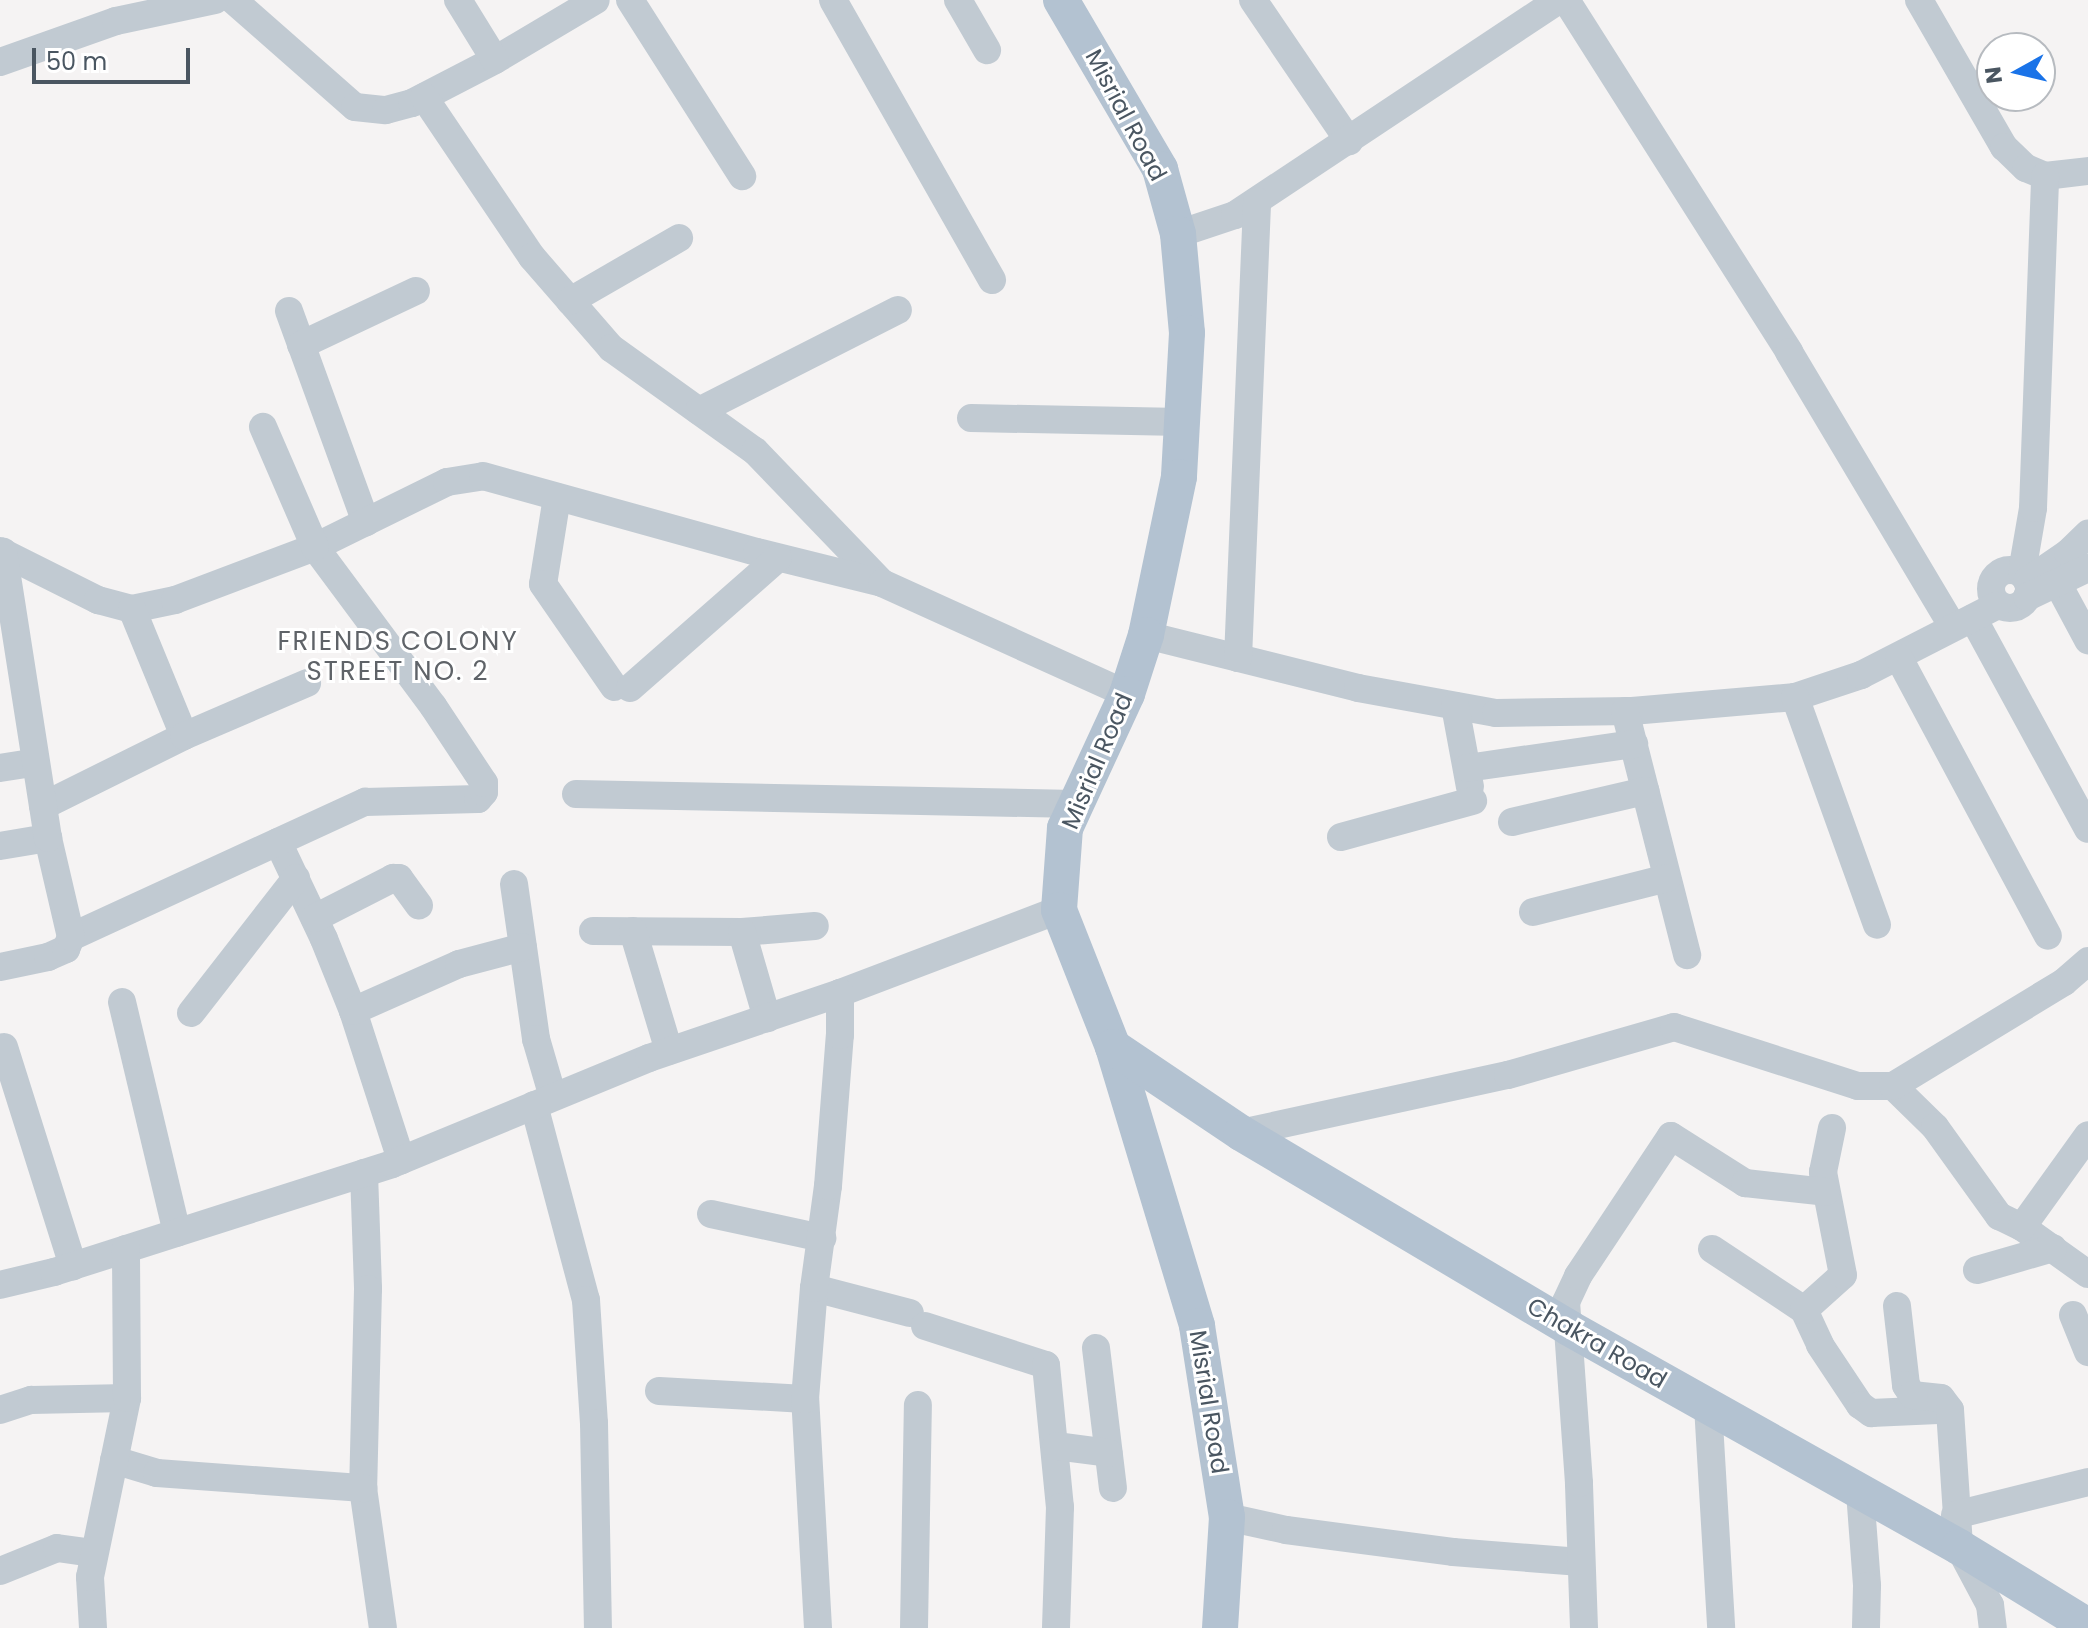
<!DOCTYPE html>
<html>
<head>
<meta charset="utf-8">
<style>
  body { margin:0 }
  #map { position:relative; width:2088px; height:1628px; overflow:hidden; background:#f5f3f3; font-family:Poppins,sans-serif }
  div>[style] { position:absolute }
  .minor>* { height:28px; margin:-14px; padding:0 14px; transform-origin:14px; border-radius:14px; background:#c1cad2 }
  .minor>.ring { margin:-14px; padding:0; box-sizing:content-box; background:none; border:28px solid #c1cad2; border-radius:50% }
  .major>* { height:36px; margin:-18px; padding:0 18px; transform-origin:18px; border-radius:18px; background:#b3c2d1 }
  span { translate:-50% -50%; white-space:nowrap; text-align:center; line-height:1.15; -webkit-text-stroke:6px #fff; paint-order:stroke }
  .street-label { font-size:24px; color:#4a5661 }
  .neighbourhood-label { font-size:26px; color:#5f6368; letter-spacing:2px }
  .north { position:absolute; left:1976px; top:32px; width:80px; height:80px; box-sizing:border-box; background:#fff; border:2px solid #b7bbc0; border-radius:50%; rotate:262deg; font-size:22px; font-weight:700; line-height:32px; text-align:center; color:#4a5661 }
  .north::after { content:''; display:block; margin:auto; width:28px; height:36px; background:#1a73e8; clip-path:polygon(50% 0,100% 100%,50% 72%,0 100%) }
  .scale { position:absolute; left:32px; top:48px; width:158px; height:36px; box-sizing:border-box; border:4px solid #4a5661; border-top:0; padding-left:10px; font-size:24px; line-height:28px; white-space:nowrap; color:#4a5661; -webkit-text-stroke:6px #fff; paint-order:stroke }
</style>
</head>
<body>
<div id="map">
  <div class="minor">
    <div style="left:233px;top:0;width:162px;rotate:41.3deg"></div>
    <div style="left:355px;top:107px;width:31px;rotate:6deg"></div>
    <div style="left:386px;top:110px;width:27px;rotate:-15deg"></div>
    <div style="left:412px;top:103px;width:93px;rotate:-27.4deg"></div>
    <div style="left:495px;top:60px;width:117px;rotate:-30.7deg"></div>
    <div style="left:458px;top:0;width:70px;rotate:58.3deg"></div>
    <div style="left:630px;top:0;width:209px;rotate:57.5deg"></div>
    <div style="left:833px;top:0;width:322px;rotate:60.4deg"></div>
    <div style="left:958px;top:0;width:58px;rotate:59.9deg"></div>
    <div style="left:1253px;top:0;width:171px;rotate:55.8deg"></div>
    <div style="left:1566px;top:0;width:417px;rotate:57.6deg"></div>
    <div style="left:1789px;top:352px;width:320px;rotate:59.2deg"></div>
    <div style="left:1919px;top:0;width:170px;rotate:60deg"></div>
    <div style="left:2004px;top:147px;width:30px;rotate:44deg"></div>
    <div style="left:2026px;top:168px;width:21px;rotate:23deg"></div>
    <div style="left:2045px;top:176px;width:43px;rotate:-6.6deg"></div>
    <div style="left:0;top:62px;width:123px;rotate:-19.5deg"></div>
    <div style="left:116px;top:21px;width:101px;rotate:-12deg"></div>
    <div style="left:424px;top:97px;width:193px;rotate:56deg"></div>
    <div style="left:532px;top:257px;width:121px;rotate:49deg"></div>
    <div style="left:611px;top:348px;width:177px;rotate:35.6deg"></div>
    <div style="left:755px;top:451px;width:183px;rotate:46.1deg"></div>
    <div style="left:1178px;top:234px;width:60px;rotate:-18.4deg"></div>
    <div style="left:1235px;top:215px;width:389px;rotate:-33.6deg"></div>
    <div style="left:570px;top:301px;width:126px;rotate:-30deg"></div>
    <div style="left:289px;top:311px;width:225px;rotate:70deg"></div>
    <div style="left:301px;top:345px;width:127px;rotate:-25.2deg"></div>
    <div style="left:699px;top:411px;width:223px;rotate:-26.9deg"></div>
    <div style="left:971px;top:418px;width:211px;rotate:1.1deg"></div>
    <div style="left:557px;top:497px;width:88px;rotate:99.1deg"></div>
    <div style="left:543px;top:584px;width:125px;rotate:55.4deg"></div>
    <div style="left:0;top:551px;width:110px;rotate:26.6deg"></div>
    <div style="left:98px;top:600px;width:35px;rotate:15deg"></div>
    <div style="left:132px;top:609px;width:44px;rotate:-11.8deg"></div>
    <div style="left:175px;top:600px;width:150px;rotate:-20.7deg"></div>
    <div style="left:315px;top:547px;width:147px;rotate:-26.2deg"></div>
    <div style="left:447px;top:482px;width:36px;rotate:-9deg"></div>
    <div style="left:483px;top:476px;width:284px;rotate:15.5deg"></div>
    <div style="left:757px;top:552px;width:129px;rotate:13.9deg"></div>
    <div style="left:882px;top:583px;width:269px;rotate:24.4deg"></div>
    <div class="ring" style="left:1991px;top:570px;width:10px;height:10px"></div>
    <div style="left:2022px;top:572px;width:65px;rotate:-80.2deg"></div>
    <div style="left:2033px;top:508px;width:332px;rotate:-87.9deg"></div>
    <div style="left:2027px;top:581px;width:50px;rotate:-34.3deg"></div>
    <div style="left:2068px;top:553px;width:28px;rotate:-44deg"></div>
    <div style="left:2058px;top:584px;width:64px;rotate:61.8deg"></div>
    <div style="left:2027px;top:597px;width:68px;rotate:-25.4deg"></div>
    <div style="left:132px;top:609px;width:137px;rotate:67.7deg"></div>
    <div style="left:1973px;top:618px;width:240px;rotate:61.4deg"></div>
    <div style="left:1146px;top:635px;width:219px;rotate:14deg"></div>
    <div style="left:1358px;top:688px;width:140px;rotate:10.3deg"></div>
    <div style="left:1496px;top:713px;width:136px;rotate:-0.8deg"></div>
    <div style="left:1632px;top:711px;width:164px;rotate:-4.9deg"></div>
    <div style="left:1795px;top:697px;width:70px;rotate:-18.4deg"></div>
    <div style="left:1861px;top:675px;width:152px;rotate:-27.1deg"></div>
    <div style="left:1238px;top:658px;width:457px;rotate:-87.6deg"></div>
    <div style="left:1899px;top:658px;width:315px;rotate:61.8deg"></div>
    <div style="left:630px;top:688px;width:197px;rotate:-41.3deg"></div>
    <div style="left:1795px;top:697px;width:242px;rotate:70.2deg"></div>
    <div style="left:1455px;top:706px;width:82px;rotate:79.5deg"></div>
    <div style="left:1625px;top:711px;width:252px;rotate:75.7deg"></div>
    <div style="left:0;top:768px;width:36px;rotate:-9deg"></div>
    <div style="left:1467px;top:768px;width:169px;rotate:-8.2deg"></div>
    <div style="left:576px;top:794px;width:500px;rotate:1.15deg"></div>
    <div style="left:43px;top:806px;width:157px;rotate:-26.4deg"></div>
    <div style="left:184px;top:736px;width:134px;rotate:-23.3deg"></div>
    <div style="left:1512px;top:822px;width:137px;rotate:-13.1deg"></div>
    <div style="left:1341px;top:837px;width:137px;rotate:-15.3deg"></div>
    <div style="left:278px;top:842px;width:107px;rotate:64.6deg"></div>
    <div style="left:324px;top:939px;width:78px;rotate:68.1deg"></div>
    <div style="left:353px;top:1011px;width:157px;rotate:72.1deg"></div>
    <div style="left:0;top:846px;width:49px;rotate:-9.5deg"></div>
    <div style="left:514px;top:884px;width:157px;rotate:81.9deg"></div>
    <div style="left:536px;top:1039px;width:60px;rotate:73.7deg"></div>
    <div style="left:1533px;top:912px;width:138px;rotate:-14.2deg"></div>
    <div style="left:315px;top:918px;width:88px;rotate:-27.1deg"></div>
    <div style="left:393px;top:878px;width:6px"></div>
    <div style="left:399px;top:878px;width:34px;rotate:54deg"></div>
    <div style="left:593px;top:931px;width:149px;rotate:0.4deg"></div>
    <div style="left:742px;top:932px;width:73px;rotate:-4.7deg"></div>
    <div style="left:633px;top:931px;width:125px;rotate:73.3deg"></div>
    <div style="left:742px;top:932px;width:90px;rotate:73.8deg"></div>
    <div style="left:71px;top:937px;width:324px;rotate:-24.7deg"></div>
    <div style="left:365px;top:802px;width:113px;rotate:-1.5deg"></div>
    <div style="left:478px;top:799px;width:9px;rotate:-49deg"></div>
    <div style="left:484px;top:792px;width:9px;rotate:-90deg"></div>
    <div style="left:484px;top:783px;width:92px;rotate:-123.5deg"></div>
    <div style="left:433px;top:706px;width:198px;rotate:-126.6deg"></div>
    <div style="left:315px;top:547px;width:131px;rotate:-113.4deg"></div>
    <div style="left:0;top:967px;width:49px;rotate:-11.8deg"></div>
    <div style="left:48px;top:957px;width:20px;rotate:-24deg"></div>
    <div style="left:66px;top:949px;width:13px;rotate:-67deg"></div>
    <div style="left:71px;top:937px;width:102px;rotate:-103.1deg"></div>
    <div style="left:48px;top:838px;width:290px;rotate:-98.9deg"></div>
    <div style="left:122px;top:1002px;width:237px;rotate:76.6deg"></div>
    <div style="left:353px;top:1011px;width:116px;rotate:-23.9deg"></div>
    <div style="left:459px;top:964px;width:66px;rotate:-14.9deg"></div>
    <div style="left:191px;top:1013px;width:171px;rotate:-52.1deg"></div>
    <div style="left:4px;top:1047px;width:230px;rotate:72.5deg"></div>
    <div style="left:1893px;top:1086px;width:59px;rotate:44.3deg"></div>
    <div style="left:1935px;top:1127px;width:110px;rotate:54.3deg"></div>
    <div style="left:1999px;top:1216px;width:25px;rotate:26deg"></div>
    <div style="left:2022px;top:1227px;width:81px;rotate:35.5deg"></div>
    <div style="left:534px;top:1105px;width:202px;rotate:75.1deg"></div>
    <div style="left:586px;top:1300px;width:123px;rotate:86.3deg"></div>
    <div style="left:594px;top:1423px;width:205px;rotate:88.9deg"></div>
    <div style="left:1241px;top:1133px;width:273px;rotate:-12.3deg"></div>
    <div style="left:1508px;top:1075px;width:173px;rotate:-16.1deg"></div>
    <div style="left:1674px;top:1027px;width:193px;rotate:17.8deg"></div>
    <div style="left:1858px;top:1086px;width:35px"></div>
    <div style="left:1893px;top:1086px;width:200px;rotate:-31.3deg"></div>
    <div style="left:2064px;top:982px;width:32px;rotate:-41deg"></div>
    <div style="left:364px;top:1173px;width:116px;rotate:88deg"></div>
    <div style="left:368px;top:1289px;width:199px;rotate:91.4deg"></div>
    <div style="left:363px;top:1488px;width:141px;rotate:81.9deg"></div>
    <div style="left:711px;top:1214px;width:114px;rotate:12.2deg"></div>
    <div style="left:2022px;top:1227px;width:113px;rotate:-54.3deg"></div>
    <div style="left:1712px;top:1249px;width:110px;rotate:33.5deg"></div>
    <div style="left:1804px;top:1310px;width:38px;rotate:65deg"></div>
    <div style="left:1820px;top:1345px;width:72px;rotate:56.3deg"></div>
    <div style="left:1860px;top:1405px;width:14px;rotate:36deg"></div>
    <div style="left:1871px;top:1413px;width:67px;rotate:-2.6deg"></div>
    <div style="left:1977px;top:1270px;width:79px;rotate:-16.1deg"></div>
    <div style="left:0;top:1285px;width:56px;rotate:-13.5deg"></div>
    <div style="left:54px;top:1272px;width:355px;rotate:-17.7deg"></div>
    <div style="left:392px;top:1164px;width:278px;rotate:-22.4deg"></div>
    <div style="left:649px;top:1058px;width:202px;rotate:-18.8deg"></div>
    <div style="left:840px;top:993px;width:234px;rotate:-20.8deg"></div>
    <div style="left:814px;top:1288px;width:99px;rotate:14.6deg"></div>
    <div style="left:1897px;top:1306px;width:80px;rotate:83.5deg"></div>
    <div style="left:1906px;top:1385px;width:12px;rotate:59deg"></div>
    <div style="left:1912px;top:1395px;width:29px;rotate:6deg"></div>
    <div style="left:1941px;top:1398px;width:15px;rotate:53deg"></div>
    <div style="left:1950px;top:1410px;width:137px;rotate:86.2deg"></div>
    <div style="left:1959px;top:1547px;width:66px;rotate:61.9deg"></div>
    <div style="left:1990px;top:1605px;width:23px;rotate:83deg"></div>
    <div style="left:1804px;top:1310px;width:52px;rotate:-41.9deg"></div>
    <div style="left:1843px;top:1275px;width:105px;rotate:-101deg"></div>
    <div style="left:1823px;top:1172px;width:45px;rotate:-78.4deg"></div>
    <div style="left:2073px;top:1315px;width:40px;rotate:68deg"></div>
    <div style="left:925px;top:1326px;width:127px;rotate:17.9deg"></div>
    <div style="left:1046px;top:1365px;width:143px;rotate:84.4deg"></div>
    <div style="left:1060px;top:1507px;width:121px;rotate:91.9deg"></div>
    <div style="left:1096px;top:1348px;width:141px;rotate:83.1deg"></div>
    <div style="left:659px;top:1391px;width:146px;rotate:3.1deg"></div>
    <div style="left:1708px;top:1406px;width:222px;rotate:86.6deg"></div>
    <div style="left:0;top:1410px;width:33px;rotate:-18deg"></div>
    <div style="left:31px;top:1400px;width:96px;rotate:-1.2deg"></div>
    <div style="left:1056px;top:1446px;width:53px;rotate:7.5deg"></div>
    <div style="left:114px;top:1460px;width:45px;rotate:16.8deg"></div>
    <div style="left:157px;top:1473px;width:207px;rotate:4.2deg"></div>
    <div style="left:1860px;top:1492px;width:94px;rotate:85.7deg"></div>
    <div style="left:1867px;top:1586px;width:42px;rotate:91.4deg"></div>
    <div style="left:1955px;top:1515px;width:137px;rotate:-13.9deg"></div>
    <div style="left:1227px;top:1517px;width:60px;rotate:12.4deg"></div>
    <div style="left:1286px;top:1530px;width:168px;rotate:7.5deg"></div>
    <div style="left:1453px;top:1552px;width:128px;rotate:4.5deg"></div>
    <div style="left:0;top:1571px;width:61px;rotate:-22deg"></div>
    <div style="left:57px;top:1548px;width:37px;rotate:8deg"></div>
    <div style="left:93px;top:1628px;width:51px;rotate:-93.4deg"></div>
    <div style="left:90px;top:1577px;width:183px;rotate:-78.3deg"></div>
    <div style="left:127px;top:1398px;width:149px;rotate:-90.4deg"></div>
    <div style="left:818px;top:1628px;width:229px;rotate:-93.2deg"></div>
    <div style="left:805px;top:1399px;width:111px;rotate:-85.4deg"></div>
    <div style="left:814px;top:1288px;width:103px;rotate:-82.2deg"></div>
    <div style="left:828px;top:1186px;width:151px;rotate:-85.5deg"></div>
    <div style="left:840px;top:1035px;width:42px;rotate:-90deg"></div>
    <div style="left:914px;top:1628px;width:223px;rotate:-89deg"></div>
    <div style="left:1584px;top:1628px;width:145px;rotate:-92deg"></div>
    <div style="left:1579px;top:1483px;width:181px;rotate:-94.1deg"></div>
    <div style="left:1566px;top:1302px;width:29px;rotate:-65deg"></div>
    <div style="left:1578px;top:1276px;width:168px;rotate:-56.4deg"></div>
    <div style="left:1671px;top:1136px;width:88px;rotate:32.4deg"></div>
    <div style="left:1745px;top:1183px;width:81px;rotate:6.3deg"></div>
  </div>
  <div class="major">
    <div style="left:1061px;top:0;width:196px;rotate:59.6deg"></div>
    <div style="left:1160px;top:169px;width:67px;rotate:74.5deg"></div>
    <div style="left:1178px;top:234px;width:99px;rotate:84.8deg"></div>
    <div style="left:1187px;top:333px;width:144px;rotate:93.2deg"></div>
    <div style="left:1179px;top:477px;width:161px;rotate:101.8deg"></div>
    <div style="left:1146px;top:635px;width:62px;rotate:107.9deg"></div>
    <div style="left:1127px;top:694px;width:148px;rotate:114.8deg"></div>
    <div style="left:1065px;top:828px;width:82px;rotate:94.2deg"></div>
    <div style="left:1059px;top:910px;width:147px;rotate:68.5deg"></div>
    <div style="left:1113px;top:1047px;width:291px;rotate:73.2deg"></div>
    <div style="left:1197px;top:1326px;width:193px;rotate:81.1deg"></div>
    <div style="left:1227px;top:1517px;width:111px;rotate:93.6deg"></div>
    <div style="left:1113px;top:1047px;width:154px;rotate:33.9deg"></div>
    <div style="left:1241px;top:1133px;width:382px;rotate:30.7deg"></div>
    <div style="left:1569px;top:1328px;width:447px;rotate:29.3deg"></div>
    <div style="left:1959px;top:1547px;width:151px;rotate:31.5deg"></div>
  </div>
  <div class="street-label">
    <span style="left:1126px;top:115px;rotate:62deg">Misrial Road</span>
    <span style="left:1097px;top:761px;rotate:-67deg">Misrial Road</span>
    <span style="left:1597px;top:1343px;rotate:30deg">Chakra Road</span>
    <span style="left:1209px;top:1402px;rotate:81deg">Misrial Road</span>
  </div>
  <div class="neighbourhood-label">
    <span style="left:398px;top:657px">FRIENDS COLONY<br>STREET NO. 2</span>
  </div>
  <div class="north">N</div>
  <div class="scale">50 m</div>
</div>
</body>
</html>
